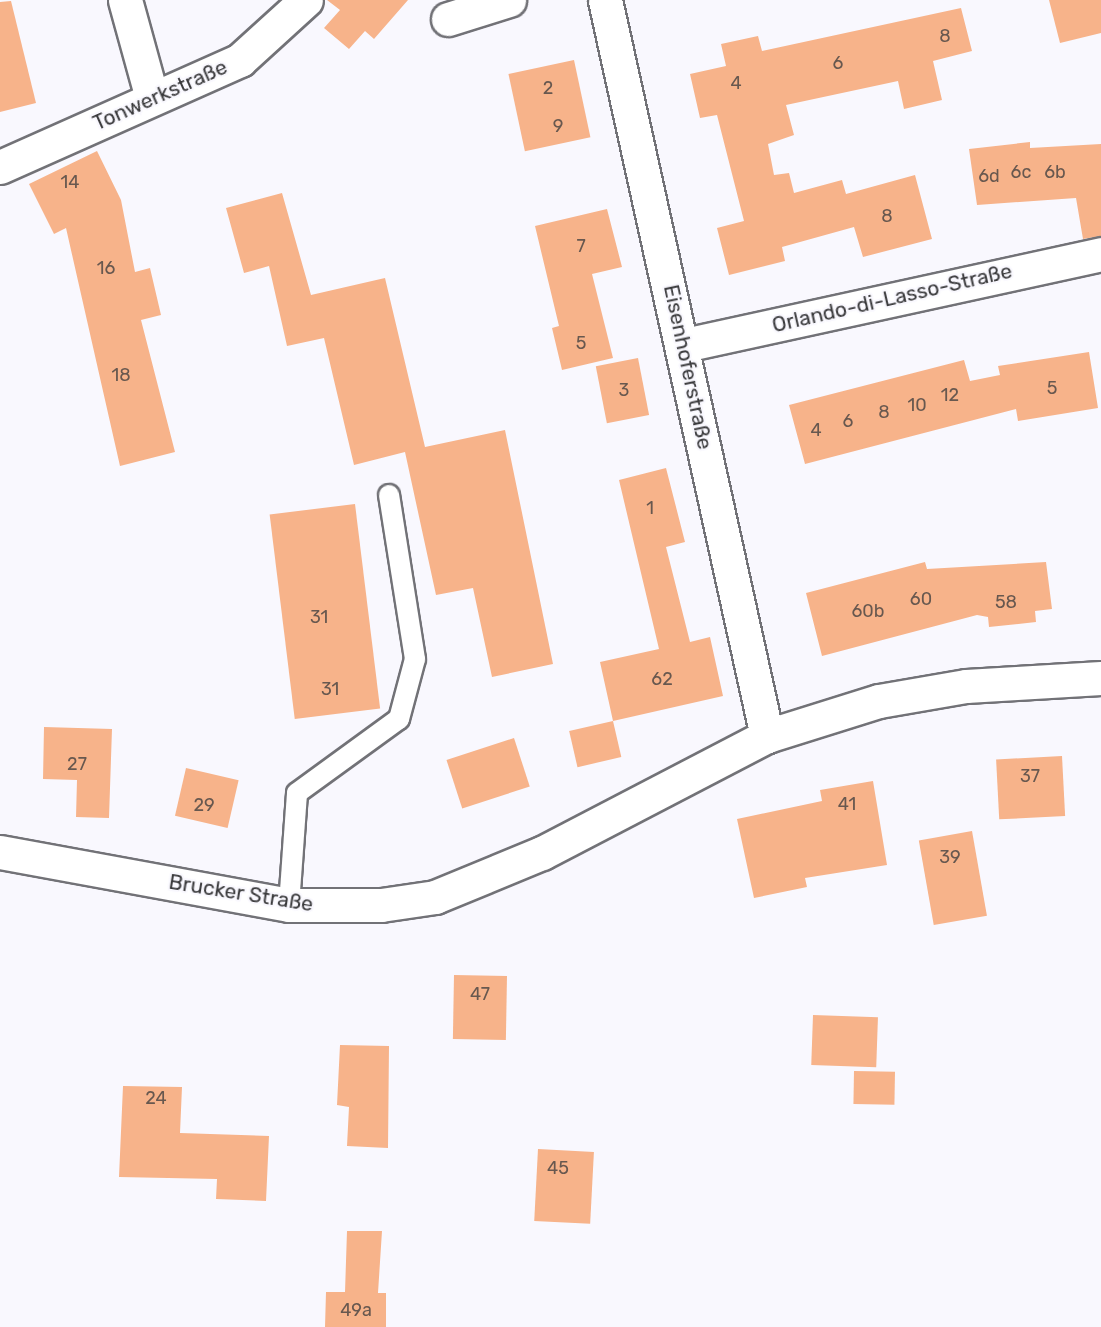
<!DOCTYPE html>
<html>
<head>
<meta charset="utf-8">
<style>
  body { margin:0 }
  #map { position:relative; width:1101px; height:1327px; overflow:hidden; background:#f9f8fe; font-family:Rubik,sans-serif }
  div>[style] { position:absolute }
  .building>* { inset:0; background:#f7b38a; transform-origin:0 0 }
  .roads { filter:drop-shadow(2px 0 #727277) drop-shadow(-2px 0 #727277) drop-shadow(0 2px #727277) drop-shadow(0 -2px #727277) }
  .lane>* { height:20px; margin:-10px; padding:0 10px; transform-origin:10px; border-radius:10px; background:#fff }
  .street>* { height:33px; margin:-16.5px; padding:0 16.5px; transform-origin:16.5px; border-radius:16.5px; background:#fff }
  .secondary>* { height:33px; margin:-16.5px; padding:0 16.5px; transform-origin:16.5px; border-radius:16.5px; background:#fff }
  span { translate:-50% -50%; white-space:nowrap; text-align:center; line-height:1.15; -webkit-text-stroke:4.5px #f9f8fe; paint-order:stroke }
  .number-label { font-size:18px; color:#68584f }
  .number-label span { -webkit-text-stroke-width:0 }
  .street-label { font-size:21px; color:#39393b }
</style>
</head>
<body>
<div id="map">
  <div class="building">
    <div style="clip-path:polygon(327px 0,408px 0,374px 39px,365px 31px,349px 49px,324px 28px,340px 10px)"></div>
    <div style="clip-path:polygon(1049px 0,1101px 0,1101px 33px,1060px 43px)"></div>
    <div style="clip-path:polygon(11px 1px,36px 103px,0 112px,0 2px)"></div>
    <div style="clip-path:polygon(961px 8px,972px 51px,933px 61px,942px 100px,904px 109px,898px 81px,786px 105px,794px 135px,768px 144px,774px 175px,789px 173px,794px 193px,842px 180px,846px 194px,915px 175px,932px 239px,863px 257px,854px 227px,782px 247px,785px 261px,729px 275px,717px 228px,744px 221px,717px 115px,700px 118px,690px 74px,726px 66px,721px 44px,758px 36px,762px 51px)"></div>
    <div style="left:574px;top:60px;width:79px;height:67px;rotate:78deg"></div>
    <div style="clip-path:polygon(1030px 142px,1030px 148px,1101px 144px,1101px 236px,1083px 239px,1076px 198px,977px 205px,969px 149px)"></div>
    <div style="clip-path:polygon(97px 151px,121px 200px,135px 272px,150px 268px,161px 315px,141px 320px,175px 452px,120px 466px,66px 228px,54px 234px,29px 184px)"></div>
    <div style="clip-path:polygon(282px 193px,311px 295px,385px 278px,425px 447px,505px 430px,553px 664px,492px 677px,473px 588px,436px 595px,405px 452px,354px 465px,324px 338px,287px 346px,269px 266px,244px 273px,226px 208px)"></div>
    <div style="clip-path:polygon(607px 209px,622px 267px,592px 274px,613px 358px,562px 370px,552px 328px,559px 326px,535px 226px)"></div>
    <div style="clip-path:polygon(1089px 352px,1098px 408px,1018px 421px,1016px 409px,805px 464px,789px 405px,964px 360px,970px 381px,1000px 375px,998px 366px)"></div>
    <div style="left:638px;top:358px;width:58px;height:43px;rotate:79deg"></div>
    <div style="clip-path:polygon(666px 468px,685px 542px,666px 547px,690px 642px,710px 637px,723px 696px,613px 721px,600px 662px,659px 649px,619px 480px)"></div>
    <div style="left:355px;top:504px;width:206px;height:86px;rotate:83deg"></div>
    <div style="clip-path:polygon(925px 562px,927px 569px,1046px 562px,1052px 609px,1035px 611px,1036px 622px,989px 627px,988px 617px,977px 615px,822px 656px,806px 593px)"></div>
    <div style="left:613px;top:721px;width:37px;height:45px;rotate:77deg"></div>
    <div style="clip-path:polygon(44px 727px,112px 729px,109px 818px,76px 817px,77px 780px,43px 779px)"></div>
    <div style="left:514px;top:738px;width:51px;height:71px;rotate:72deg"></div>
    <div style="left:1062px;top:756px;width:60px;height:66px;rotate:87deg"></div>
    <div style="left:186px;top:768px;width:54px;height:49px;rotate:13deg"></div>
    <div style="clip-path:polygon(873px 781px,887px 865px,805px 878px,807px 887px,754px 898px,737px 819px,822px 801px,820px 790px)"></div>
    <div style="left:972px;top:831px;width:86px;height:54px;rotate:80deg"></div>
    <div style="left:454px;top:975px;width:53px;height:64px;rotate:1deg"></div>
    <div style="left:813px;top:1015px;width:65px;height:50px;rotate:2deg"></div>
    <div style="clip-path:polygon(340px 1045px,389px 1046px,388px 1148px,347px 1146px,349px 1107px,337px 1105px)"></div>
    <div style="left:854px;top:1071px;width:41px;height:33px;rotate:1deg"></div>
    <div style="clip-path:polygon(123px 1086px,182px 1087px,180px 1133px,269px 1136px,266px 1201px,216px 1199px,217px 1179px,119px 1177px)"></div>
    <div style="left:538px;top:1149px;width:56px;height:72px;rotate:3deg"></div>
    <div style="clip-path:polygon(347px 1231px,382px 1231px,378px 1293px,386px 1293px,386px 1327px,325px 1327px,326px 1292px,345px 1292px)"></div>
  </div>
  <div class="roads">
    <div class="lane">
      <div style="left:289px;top:905px;width:112px;rotate:-85.9deg"></div>
      <div style="left:297px;top:793px;width:126px;rotate:-36deg"></div>
      <div style="left:399px;top:719px;width:62px;rotate:-75.1deg"></div>
      <div style="left:415px;top:659px;width:166px;rotate:-99deg"></div>
    </div>
    <div class="street">
      <div style="left:125px;top:0;width:102px;rotate:74.6deg"></div>
      <div style="left:605px;top:0;width:754px;rotate:77.59deg"></div>
      <div style="left:448px;top:19px;width:64px;rotate:-17.3deg"></div>
      <div style="left:0;top:167px;width:263px;rotate:-24deg"></div>
      <div style="left:240px;top:60px;width:89px;rotate:-42.3deg"></div>
      <div style="left:684px;top:345px;width:427px;rotate:-12.3deg"></div>
    </div>
    <div class="secondary">
      <div style="left:0;top:852px;width:294px;rotate:10.4deg"></div>
      <div style="left:289px;top:905px;width:92px"></div>
      <div style="left:381px;top:905px;width:55px;rotate:-8.4deg"></div>
      <div style="left:435px;top:897px;width:116px;rotate:-22.4deg"></div>
      <div style="left:542px;top:853px;width:254px;rotate:-27.5deg"></div>
      <div style="left:767px;top:736px;width:117px;rotate:-17.4deg"></div>
      <div style="left:879px;top:701px;width:88px;rotate:-9.8deg"></div>
      <div style="left:966px;top:686px;width:135px;rotate:-3.4deg"></div>
    </div>
  </div>
  <div class="number-label">
    <span style="left:945px;top:36px">8</span>
    <span style="left:838px;top:63px">6</span>
    <span style="left:736px;top:83px">4</span>
    <span style="left:548px;top:88px">2</span>
    <span style="left:558px;top:126px">9</span>
    <span style="left:1021px;top:172px">6c</span>
    <span style="left:1055px;top:172px">6b</span>
    <span style="left:989px;top:176px">6d</span>
    <span style="left:70px;top:182px">14</span>
    <span style="left:887px;top:216px">8</span>
    <span style="left:581px;top:246px">7</span>
    <span style="left:106px;top:268px">16</span>
    <span style="left:581px;top:343px">5</span>
    <span style="left:121px;top:375px">18</span>
    <span style="left:1052px;top:388px">5</span>
    <span style="left:624px;top:390px">3</span>
    <span style="left:950px;top:395px">12</span>
    <span style="left:917px;top:405px">10</span>
    <span style="left:884px;top:412px">8</span>
    <span style="left:848px;top:421px">6</span>
    <span style="left:816px;top:430px">4</span>
    <span style="left:650px;top:508px">1</span>
    <span style="left:921px;top:599px">60</span>
    <span style="left:1006px;top:602px">58</span>
    <span style="left:868px;top:611px">60b</span>
    <span style="left:319px;top:617px">31</span>
    <span style="left:662px;top:679px">62</span>
    <span style="left:330px;top:689px">31</span>
    <span style="left:77px;top:764px">27</span>
    <span style="left:1030px;top:776px">37</span>
    <span style="left:847px;top:804px">41</span>
    <span style="left:204px;top:805px">29</span>
    <span style="left:950px;top:857px">39</span>
    <span style="left:480px;top:994px">47</span>
    <span style="left:156px;top:1098px">24</span>
    <span style="left:558px;top:1168px">45</span>
    <span style="left:356px;top:1310px">49a</span>
  </div>
  <div class="street-label">
    <span style="left:160px;top:95px;rotate:-24deg">Tonwerkstraße</span>
    <span style="left:892px;top:298px;rotate:-13deg">Orlando-di-Lasso-Straße</span>
    <span style="left:688px;top:367px;rotate:78deg">Eisenhoferstraße</span>
    <span style="left:241px;top:893px;rotate:9deg">Brucker Straße</span>
  </div>
</div>
</body>
</html>
